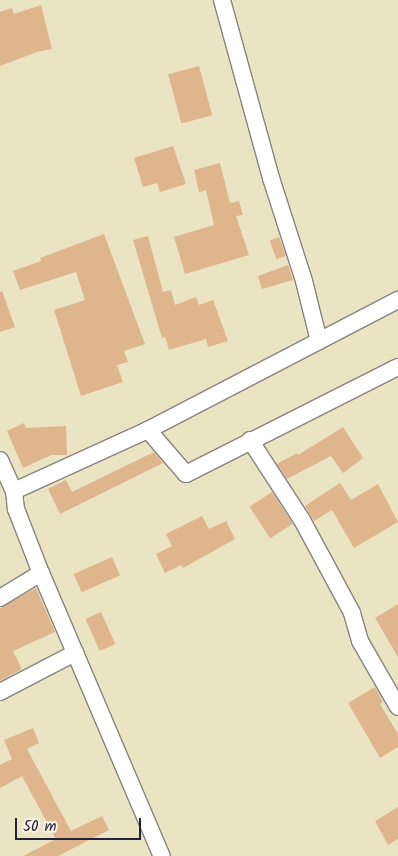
<!DOCTYPE html>
<html>
<head>
<meta charset="utf-8">
<style>
  body { margin:0 }
  #map { position:relative; width:398px; height:856px; overflow:hidden; background:#eae4c3; font-family:Kalam,sans-serif }
  div>[style] { position:absolute }
  .building>* { inset:0; background:#dfb58e; transform-origin:0 0 }
  .roads { filter:drop-shadow(1px 0 #86837f) drop-shadow(-1px 0 #86837f) drop-shadow(0 1px #86837f) drop-shadow(0 -1px #86837f) }
  .minor>* { height:16px; margin:-8px; padding:0 8px; transform-origin:8px; border-radius:8px; background:#fff }
  span { translate:-50% -50%; white-space:nowrap; text-align:center; line-height:1.15; -webkit-text-stroke:4px #fcf5e5; paint-order:stroke }
  .scale { position:absolute; left:15px; top:818px; width:126px; height:22px; box-sizing:border-box; border:2px solid #22223b; border-top:0; padding-left:6px; font-size:15px; line-height:18px; white-space:nowrap; color:#22223b; -webkit-text-stroke:4px #fcf5e5; paint-order:stroke }
</style>
</head>
<body>
<div id="map">
  <div class="building">
    <div style="clip-path:polygon(41px 5px,52px 49px,37px 52px,0 66px,0 12px,12px 8px,14px 14px)"></div>
    <div style="left:199px;top:66px;width:51px;height:32px;rotate:75deg"></div>
    <div style="clip-path:polygon(173px 146px,186px 184px,160px 192px,157px 183px,143px 187px,134px 158px)"></div>
    <div style="clip-path:polygon(220px 163px,230px 203px,239px 201px,243px 215px,236px 216px,249px 255px,185px 274px,174px 237px,214px 225px,206px 190px,199px 192px,194px 170px)"></div>
    <div style="clip-path:polygon(104px 234px,145px 344px,124px 351px,128px 362px,117px 365px,123px 382px,81px 396px,54px 310px,85px 300px,76px 272px,20px 290px,13px 271px,41px 261px,40px 258px)"></div>
    <div style="clip-path:polygon(148px 236px,163px 292px,171px 290px,175px 305px,196px 297px,199px 305px,213px 300px,228px 341px,208px 347px,206px 339px,169px 350px,165px 337px,162px 338px,133px 240px)"></div>
    <div style="left:279px;top:237px;width:20px;height:10px;rotate:70deg"></div>
    <div style="clip-path:polygon(288px 265px,293px 280px,262px 289px,258px 276px)"></div>
    <div style="clip-path:polygon(2px 291px,15px 327px,0 332px,0 292px)"></div>
    <div style="clip-path:polygon(24px 423px,26px 428px,66px 426px,67px 455px,51px 455px,23px 468px,7px 431px)"></div>
    <div style="clip-path:polygon(343px 427px,363px 458px,343px 473px,331px 456px,287px 479px,277px 464px,297px 453px,298px 455px)"></div>
    <div style="clip-path:polygon(154px 452px,163px 463px,60px 514px,48px 489px,66px 480px,72px 492px)"></div>
    <div style="clip-path:polygon(340px 483px,351px 500px,378px 484px,398px 522px,354px 548px,332px 510px,314px 521px,305px 506px)"></div>
    <div style="left:272px;top:492px;width:38px;height:27px;rotate:57deg"></div>
    <div style="clip-path:polygon(202px 516px,209px 529px,226px 521px,235px 539px,183px 568px,181px 565px,165px 573px,156px 554px,172px 546px,166px 534px)"></div>
    <div style="left:112px;top:557px;width:20px;height:42px;rotate:66deg"></div>
    <div style="clip-path:polygon(36px 588px,55px 632px,13px 651px,22px 669px,0 681px,0 608px)"></div>
    <div style="clip-path:polygon(398px 604px,398px 657px,375px 618px)"></div>
    <div style="left:101px;top:612px;width:35px;height:17px;rotate:66deg"></div>
    <div style="clip-path:polygon(375px 687px,383px 702px,380px 704px,398px 734px,398px 747px,380px 758px,348px 703px)"></div>
    <div style="clip-path:polygon(33px 728px,39px 743px,27px 749px,71px 831px,102px 816px,109px 830px,58px 856px,23px 856px,56px 839px,22px 776px,0 788px,0 765px,12px 759px,4px 740px)"></div>
    <div style="clip-path:polygon(398px 807px,398px 839px,388px 845px,375px 821px)"></div>
  </div>
  <div class="roads">
    <div class="minor">
      <div style="left:222px;top:0;width:185px;rotate:74.6deg"></div>
      <div style="left:271px;top:178px;width:108px;rotate:72.2deg"></div>
      <div style="left:304px;top:281px;width:62px;rotate:76deg"></div>
      <div style="left:148px;top:430px;width:58px;rotate:49.2deg"></div>
      <div style="left:186px;top:474px;width:237px;rotate:-26.8deg"></div>
      <div style="left:250px;top:440px;width:95px;rotate:57deg"></div>
      <div style="left:302px;top:520px;width:106px;rotate:61.7deg"></div>
      <div style="left:352px;top:613px;width:29px;rotate:74deg"></div>
      <div style="left:360px;top:641px;width:76px;rotate:60.1deg"></div>
      <div style="left:0;top:460px;width:34px;rotate:66deg"></div>
      <div style="left:14px;top:491px;width:18px;rotate:84deg"></div>
      <div style="left:16px;top:509px;width:69px;rotate:68.7deg"></div>
      <div style="left:41px;top:573px;width:308px;rotate:66.9deg"></div>
      <div style="left:14px;top:491px;width:147px;rotate:-24.5deg"></div>
      <div style="left:148px;top:430px;width:282px;rotate:-27.5deg"></div>
      <div style="left:0;top:598px;width:48px;rotate:-31.4deg"></div>
      <div style="left:0;top:692px;width:85px;rotate:-27.5deg"></div>
    </div>
  </div>
  <div class="scale">50 m</div>
</div>
</body>
</html>
